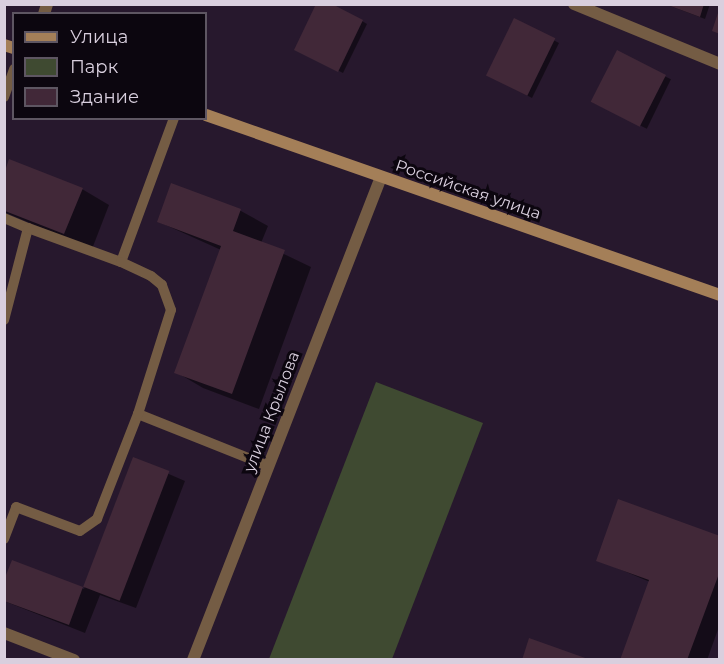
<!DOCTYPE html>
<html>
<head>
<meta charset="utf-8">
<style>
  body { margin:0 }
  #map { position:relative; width:724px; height:664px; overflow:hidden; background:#27182d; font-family:Montserrat,sans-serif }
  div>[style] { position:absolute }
  .green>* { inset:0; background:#3f4a31 }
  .shadow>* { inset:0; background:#0007; transform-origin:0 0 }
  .building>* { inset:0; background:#412838; transform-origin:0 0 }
  .lane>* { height:10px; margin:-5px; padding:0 5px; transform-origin:5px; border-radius:5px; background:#745c44 }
  .street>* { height:12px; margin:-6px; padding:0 6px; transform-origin:6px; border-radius:6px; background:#745c44 }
  .secondary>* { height:12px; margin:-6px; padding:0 6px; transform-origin:6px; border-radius:6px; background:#a47f58 }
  span { translate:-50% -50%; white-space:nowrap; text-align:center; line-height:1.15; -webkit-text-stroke:6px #0c060f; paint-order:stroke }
  .street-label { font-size:16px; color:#d9cfde }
  .frame { position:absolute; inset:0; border:6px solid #d9cfde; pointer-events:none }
  .legend { position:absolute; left:12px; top:12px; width:195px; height:108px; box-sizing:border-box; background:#0c060f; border:2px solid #5e5662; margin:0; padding:8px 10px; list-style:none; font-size:18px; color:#d9cfde }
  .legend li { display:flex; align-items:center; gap:12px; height:30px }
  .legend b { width:30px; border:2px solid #5e5662 }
</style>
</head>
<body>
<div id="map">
  <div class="green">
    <div style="clip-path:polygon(376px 382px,483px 423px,392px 659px,269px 659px)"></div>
  </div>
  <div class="shadow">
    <div style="clip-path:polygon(665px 4px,710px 4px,705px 19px)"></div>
    <div style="clip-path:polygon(515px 20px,559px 43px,532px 98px,493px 78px)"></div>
    <div style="clip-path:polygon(362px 21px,367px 24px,343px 73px,301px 52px)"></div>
    <div style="left:617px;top:53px;width:60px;height:55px;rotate:26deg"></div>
    <div style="clip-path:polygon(10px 161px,82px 189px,109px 205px,92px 249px,4px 212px,4px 175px)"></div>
    <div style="clip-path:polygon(172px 185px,241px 211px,268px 226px,261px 243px,311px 267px,259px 409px,203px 388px,176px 372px,221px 250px,159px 222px)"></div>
    <div style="clip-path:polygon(134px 459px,185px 481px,136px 608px,100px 595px,85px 633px,4px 601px,13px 562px,84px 589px)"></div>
    <div style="clip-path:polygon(720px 538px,720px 624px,707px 660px,622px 660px,650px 582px,598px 560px)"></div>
  </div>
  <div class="building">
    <div style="clip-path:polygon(316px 4px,332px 4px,363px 20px,338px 72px,294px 50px)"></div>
    <div style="clip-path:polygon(665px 4px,704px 4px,700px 17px)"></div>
    <div style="clip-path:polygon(719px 10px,720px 10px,720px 34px,712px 31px)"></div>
    <div style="left:514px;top:18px;width:46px;height:64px;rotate:26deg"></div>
    <div style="left:617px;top:50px;width:55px;height:58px;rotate:27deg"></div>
    <div style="clip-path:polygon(9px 159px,83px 188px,64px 234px,5px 211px,5px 171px)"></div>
    <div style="clip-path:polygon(171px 183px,241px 209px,233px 231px,285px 250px,232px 394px,174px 373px,221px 246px,157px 222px)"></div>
    <div style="left:133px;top:457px;width:39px;height:139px;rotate:21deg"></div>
    <div style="clip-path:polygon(618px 499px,720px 536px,720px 571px,687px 660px,620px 660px,649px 580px,596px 561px)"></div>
    <div style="clip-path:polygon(12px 560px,83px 587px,69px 625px,4px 601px,4px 580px)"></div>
    <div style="clip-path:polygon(529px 638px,588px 659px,588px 660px,522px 660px)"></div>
  </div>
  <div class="lane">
    <div style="left:4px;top:97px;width:30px;rotate:-70deg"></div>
    <div style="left:4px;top:218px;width:26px;rotate:23deg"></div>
    <div style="left:28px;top:228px;width:95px;rotate:104.6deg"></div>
    <div style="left:28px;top:228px;width:99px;rotate:20.1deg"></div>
    <div style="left:121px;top:262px;width:153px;rotate:-69.8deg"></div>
    <div style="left:138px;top:414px;width:140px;rotate:21.8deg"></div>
    <div style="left:4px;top:539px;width:34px;rotate:-69deg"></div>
    <div style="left:16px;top:507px;width:68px;rotate:20.6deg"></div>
    <div style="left:80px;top:531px;width:21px;rotate:-35deg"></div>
    <div style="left:97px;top:519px;width:113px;rotate:-68.7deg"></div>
    <div style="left:138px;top:414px;width:109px;rotate:-72.4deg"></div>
    <div style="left:171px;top:310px;width:27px;rotate:-110deg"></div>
    <div style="left:162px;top:285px;width:14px;rotate:-141deg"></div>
    <div style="left:151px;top:276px;width:33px;rotate:-155deg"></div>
  </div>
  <div class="street">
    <div style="left:574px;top:4px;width:158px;rotate:22.3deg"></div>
    <div style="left:44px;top:14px;width:10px;rotate:-73deg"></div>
    <div style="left:4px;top:633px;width:75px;rotate:21.1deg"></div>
    <div style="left:193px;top:660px;width:518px;rotate:-68.73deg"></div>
  </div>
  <div class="secondary">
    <div style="left:4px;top:45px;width:10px;rotate:17deg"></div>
    <div style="left:206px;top:115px;width:545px;rotate:19.3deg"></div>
  </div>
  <div class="street-label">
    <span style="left:468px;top:190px;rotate:19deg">Российская улица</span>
    <span style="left:272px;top:412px;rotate:-69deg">улица Крылова</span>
  </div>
  <div class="frame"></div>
  <ul class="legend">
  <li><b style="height:8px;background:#a47f58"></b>Улица</li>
  <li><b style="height:16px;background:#3f4a31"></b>Парк</li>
  <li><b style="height:16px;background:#412838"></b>Здание</li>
  </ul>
</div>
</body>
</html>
